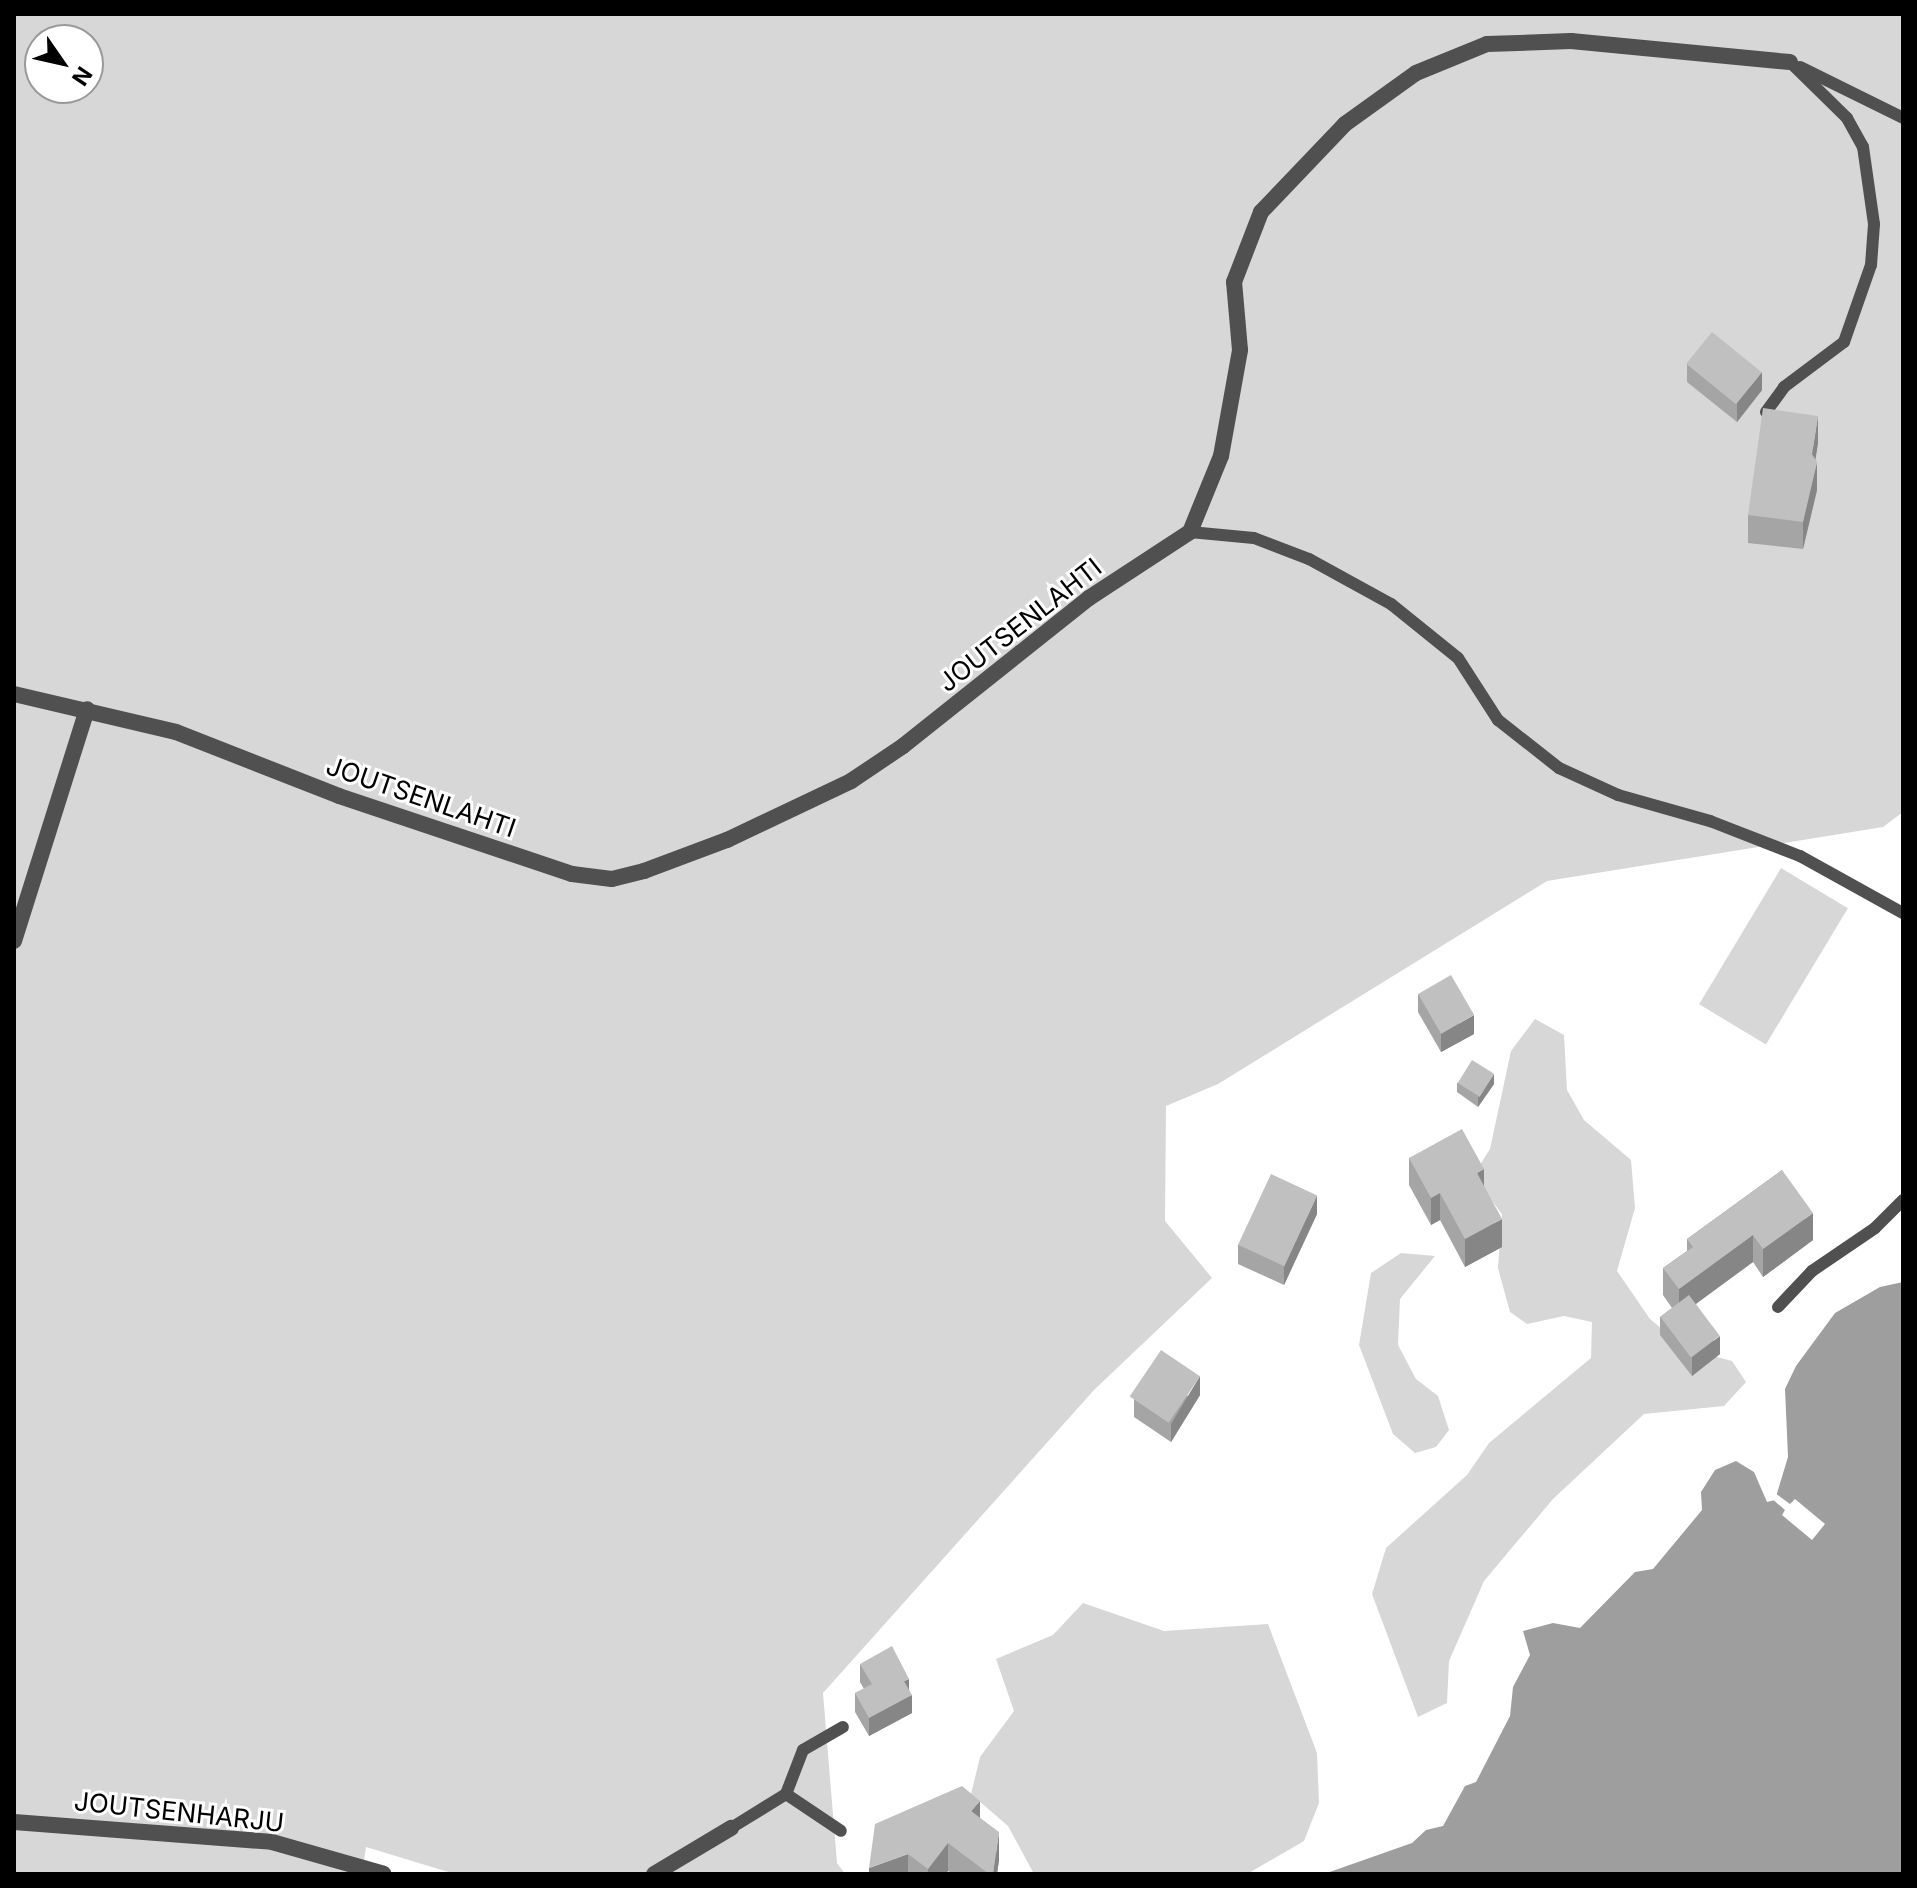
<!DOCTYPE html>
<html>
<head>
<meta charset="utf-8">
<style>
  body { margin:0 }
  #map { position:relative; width:1917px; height:1888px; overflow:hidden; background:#fff; font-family:Inter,sans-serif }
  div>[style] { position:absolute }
  .green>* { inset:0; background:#d7d7d7; transform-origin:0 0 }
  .water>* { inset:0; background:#9e9e9e }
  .pier>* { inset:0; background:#fff }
  .service>* { height:12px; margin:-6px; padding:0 6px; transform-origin:6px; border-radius:6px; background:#505050 }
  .minor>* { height:16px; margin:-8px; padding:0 8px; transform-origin:8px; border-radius:8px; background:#505050 }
  .wall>* { inset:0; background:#a5a5a5 }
  .shaded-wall>* { inset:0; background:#868686 }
  .building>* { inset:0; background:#c0c0c0; transform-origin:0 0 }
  span { translate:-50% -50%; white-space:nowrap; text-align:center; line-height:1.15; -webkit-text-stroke:6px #fff; paint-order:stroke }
  .street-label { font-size:26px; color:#000 }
  .frame { position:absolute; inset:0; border:16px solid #000; pointer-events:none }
  .north { position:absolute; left:24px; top:24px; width:80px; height:80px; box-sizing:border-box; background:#fff; border:2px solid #999; border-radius:50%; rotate:124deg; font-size:22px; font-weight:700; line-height:32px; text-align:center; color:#000 }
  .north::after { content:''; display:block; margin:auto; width:28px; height:36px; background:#000; clip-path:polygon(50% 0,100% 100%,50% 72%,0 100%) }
</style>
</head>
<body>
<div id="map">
  <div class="green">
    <div style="clip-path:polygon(evenodd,14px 14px,1903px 14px,1903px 812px,1883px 827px,1547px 881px,1218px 1084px,1166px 1106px,1165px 1221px,1212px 1278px,1094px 1390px,823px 1693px,837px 1863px,845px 1874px,455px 1874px,366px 1847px,362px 1874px,14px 1874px,14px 14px,40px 40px,88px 40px,88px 88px,40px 88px,40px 40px)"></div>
    <div style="left:1781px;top:868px;width:78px;height:159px;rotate:31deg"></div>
    <div style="clip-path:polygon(1535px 1019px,1564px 1035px,1567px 1090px,1584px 1120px,1631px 1160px,1635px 1208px,1617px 1271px,1650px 1319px,1686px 1349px,1732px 1361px,1746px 1382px,1724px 1406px,1644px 1414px,1553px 1499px,1484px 1581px,1449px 1661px,1447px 1703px,1418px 1717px,1372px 1594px,1386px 1548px,1467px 1475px,1489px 1443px,1591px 1358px,1592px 1322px,1564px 1316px,1527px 1324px,1510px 1312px,1498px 1268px,1502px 1214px,1473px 1176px,1490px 1149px,1511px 1051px)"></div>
    <div style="clip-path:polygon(1401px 1253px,1435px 1256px,1400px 1299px,1398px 1345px,1416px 1379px,1438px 1396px,1449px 1430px,1436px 1447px,1415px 1453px,1393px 1434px,1359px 1345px,1371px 1273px)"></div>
    <div style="clip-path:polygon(1083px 1603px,1164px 1631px,1268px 1624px,1317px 1753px,1319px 1803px,1304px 1841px,1247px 1874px,1034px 1874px,1008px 1826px,971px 1794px,980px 1757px,1014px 1711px,996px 1659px,1053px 1635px)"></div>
  </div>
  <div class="water">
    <div style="clip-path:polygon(1903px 1282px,1903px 1874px,1324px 1874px,1412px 1843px,1426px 1830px,1443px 1826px,1465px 1786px,1476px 1782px,1510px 1716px,1513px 1687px,1530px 1655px,1523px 1631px,1553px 1623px,1580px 1628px,1635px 1572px,1653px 1569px,1702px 1510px,1701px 1492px,1715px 1470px,1736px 1461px,1754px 1472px,1767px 1502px,1775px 1500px,1788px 1457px,1785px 1389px,1796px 1366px,1835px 1313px,1880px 1287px)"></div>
  </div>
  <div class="pier">
    <div style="clip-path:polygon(1775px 1493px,1790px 1504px,1795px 1499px,1825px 1524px,1812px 1540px,1782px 1515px,1785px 1510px,1771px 1498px)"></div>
  </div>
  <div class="service">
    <div style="left:1800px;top:67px;width:115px;rotate:26.3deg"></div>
    <div style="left:1766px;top:412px;width:31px;rotate:-54deg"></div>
    <div style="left:1784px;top:387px;width:75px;rotate:-36.9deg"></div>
    <div style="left:1844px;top:342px;width:82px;rotate:-70.7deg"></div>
    <div style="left:1871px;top:265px;width:41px;rotate:-85.8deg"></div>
    <div style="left:1874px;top:224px;width:78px;rotate:-98.1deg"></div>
    <div style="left:1863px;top:147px;width:33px;rotate:-119deg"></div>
    <div style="left:1847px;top:118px;width:80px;rotate:-135.5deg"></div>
    <div style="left:1190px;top:532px;width:64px;rotate:5.4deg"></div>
    <div style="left:1254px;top:538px;width:59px;rotate:20.9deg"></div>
    <div style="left:1309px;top:559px;width:94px;rotate:28.8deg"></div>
    <div style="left:1391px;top:604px;width:86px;rotate:38.9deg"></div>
    <div style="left:1458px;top:658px;width:74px;rotate:57.2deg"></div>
    <div style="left:1498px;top:720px;width:78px;rotate:38.2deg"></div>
    <div style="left:1559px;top:768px;width:65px;rotate:24.6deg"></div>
    <div style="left:1618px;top:795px;width:96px;rotate:15.8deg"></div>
    <div style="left:1710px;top:821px;width:97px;rotate:21.3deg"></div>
    <div style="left:1800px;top:856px;width:118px;rotate:29deg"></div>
    <div style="left:1778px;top:1307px;width:50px;rotate:-46.6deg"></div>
    <div style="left:1812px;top:1271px;width:76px;rotate:-34.3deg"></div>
    <div style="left:1875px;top:1228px;width:40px;rotate:-45deg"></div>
    <div style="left:786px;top:1794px;width:66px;rotate:33.9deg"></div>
    <div style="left:731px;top:1828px;width:65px;rotate:-31.7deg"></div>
    <div style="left:786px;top:1794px;width:47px;rotate:-68.9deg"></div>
    <div style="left:803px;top:1750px;width:46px;rotate:-29.9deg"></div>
  </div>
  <div class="minor">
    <div style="left:14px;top:694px;width:166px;rotate:13.2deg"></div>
    <div style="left:176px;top:732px;width:175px;rotate:21.4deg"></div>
    <div style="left:339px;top:796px;width:246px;rotate:18.5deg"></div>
    <div style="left:572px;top:874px;width:40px;rotate:7.1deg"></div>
    <div style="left:612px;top:879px;width:33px;rotate:-14deg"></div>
    <div style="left:644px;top:871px;width:89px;rotate:-20.5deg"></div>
    <div style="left:727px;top:840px;width:137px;rotate:-25.4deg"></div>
    <div style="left:851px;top:781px;width:63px;rotate:-33.9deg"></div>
    <div style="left:903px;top:746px;width:238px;rotate:-38.5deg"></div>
    <div style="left:1089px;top:598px;width:121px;rotate:-33.2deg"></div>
    <div style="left:1190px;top:532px;width:82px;rotate:-67.8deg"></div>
    <div style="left:1221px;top:456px;width:108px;rotate:-79.8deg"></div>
    <div style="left:1240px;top:350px;width:68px;rotate:-95deg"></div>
    <div style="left:1234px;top:282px;width:75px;rotate:-68.9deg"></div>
    <div style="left:1261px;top:212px;width:122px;rotate:-46.3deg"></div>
    <div style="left:1345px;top:124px;width:87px;rotate:-35.7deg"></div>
    <div style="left:1416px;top:73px;width:77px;rotate:-22.2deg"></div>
    <div style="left:1487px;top:44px;width:84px;rotate:-2deg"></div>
    <div style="left:1571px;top:41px;width:220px;rotate:5.5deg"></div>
    <div style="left:14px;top:941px;width:243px;rotate:-72.5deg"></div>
    <div style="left:14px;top:1822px;width:259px;rotate:4.4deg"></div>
    <div style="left:272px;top:1842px;width:116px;rotate:15.9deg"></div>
    <div style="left:654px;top:1874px;width:90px;rotate:-30.9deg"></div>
  </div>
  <div class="wall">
    <div style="clip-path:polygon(1687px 364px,1762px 390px,1737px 422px,1687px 382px)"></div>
    <div style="clip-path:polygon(1818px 443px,1815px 460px,1817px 490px,1803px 549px,1748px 543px,1748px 515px)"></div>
    <div style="clip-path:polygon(1418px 994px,1474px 1034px,1441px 1052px,1418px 1012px)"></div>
    <div style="clip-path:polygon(1457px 1083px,1494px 1084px,1478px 1107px,1457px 1092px)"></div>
    <div style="clip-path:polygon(1409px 1158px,1484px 1186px,1502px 1247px,1465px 1267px,1440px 1220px,1431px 1225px,1409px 1185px)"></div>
    <div style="clip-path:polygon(1782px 1170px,1813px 1240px,1763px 1277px,1753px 1262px,1696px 1304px,1720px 1354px,1692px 1376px,1660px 1335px,1660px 1317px,1672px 1308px,1663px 1295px,1663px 1268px,1687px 1251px,1687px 1239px)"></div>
    <div style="clip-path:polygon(1317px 1214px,1284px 1285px,1238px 1264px,1238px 1245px)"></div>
    <div style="clip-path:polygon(1200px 1395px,1171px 1442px,1134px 1417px,1134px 1399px)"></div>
    <div style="clip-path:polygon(860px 1664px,909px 1690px,912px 1713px,869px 1736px,855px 1712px,855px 1693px,864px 1689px,860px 1682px)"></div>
    <div style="clip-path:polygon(980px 1818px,999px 1860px,997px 1874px,953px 1874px,948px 1871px,946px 1874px,869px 1874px)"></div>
  </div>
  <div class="shaded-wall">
    <div style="clip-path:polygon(1762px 372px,1762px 390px,1737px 422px,1737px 403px)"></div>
    <div style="clip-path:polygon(1818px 416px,1818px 443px,1812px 481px,1812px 454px)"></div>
    <div style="clip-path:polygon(1817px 462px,1817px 490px,1803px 549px,1803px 522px)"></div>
    <div style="clip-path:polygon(1474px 1015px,1474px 1034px,1441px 1052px,1441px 1034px)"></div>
    <div style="clip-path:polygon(1494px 1074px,1494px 1084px,1478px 1107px,1478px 1098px)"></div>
    <div style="clip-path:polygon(1484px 1169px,1484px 1197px,1477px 1173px)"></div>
    <div style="clip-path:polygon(1440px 1193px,1440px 1220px,1431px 1225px,1431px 1198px)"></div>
    <div style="clip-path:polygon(1317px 1195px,1317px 1214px,1284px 1285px,1284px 1267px)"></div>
    <div style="clip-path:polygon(1813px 1213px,1813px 1240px,1763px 1277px,1763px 1249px)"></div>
    <div style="clip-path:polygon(1502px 1219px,1502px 1247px,1465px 1267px,1465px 1239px)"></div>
    <div style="clip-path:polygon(1753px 1235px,1753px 1262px,1679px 1316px,1679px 1289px)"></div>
    <div style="clip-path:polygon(1720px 1336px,1720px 1354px,1692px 1376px,1692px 1357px)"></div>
    <div style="clip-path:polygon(1200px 1376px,1200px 1395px,1171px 1442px,1171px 1424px)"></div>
    <div style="clip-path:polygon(909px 1679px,909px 1696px,912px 1695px,912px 1713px,869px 1736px,869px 1718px,904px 1681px)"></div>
    <div style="clip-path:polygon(980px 1801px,980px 1828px,971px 1811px)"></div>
    <div style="clip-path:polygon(999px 1832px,999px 1860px,997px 1874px,993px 1874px)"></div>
    <div style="clip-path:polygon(948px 1843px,948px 1871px,946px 1874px,928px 1874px,928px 1869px)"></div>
    <div style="clip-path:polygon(908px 1854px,908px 1874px,869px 1874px,869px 1868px)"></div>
  </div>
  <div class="building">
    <div style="left:1712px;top:332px;width:64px;height:41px;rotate:39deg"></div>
    <div style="clip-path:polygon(1763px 408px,1818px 416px,1812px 454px,1817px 462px,1803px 522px,1748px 515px)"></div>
    <div style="left:1451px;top:975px;width:46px;height:38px;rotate:60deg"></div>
    <div style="left:1472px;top:1060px;width:26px;height:27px;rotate:32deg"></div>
    <div style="clip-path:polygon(1462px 1129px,1484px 1169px,1477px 1173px,1502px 1219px,1465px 1239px,1440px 1193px,1431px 1198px,1409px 1158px)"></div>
    <div style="clip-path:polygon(1782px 1170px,1813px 1213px,1763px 1249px,1753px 1235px,1679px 1289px,1663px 1268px,1693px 1247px,1687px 1239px)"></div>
    <div style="left:1271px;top:1174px;width:51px;height:78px;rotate:25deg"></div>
    <div style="left:1689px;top:1295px;width:51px;height:36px;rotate:53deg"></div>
    <div style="left:1161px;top:1350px;width:47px;height:56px;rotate:34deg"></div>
    <div style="clip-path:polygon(892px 1646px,909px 1679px,904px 1681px,912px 1695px,869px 1718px,855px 1693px,872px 1684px,860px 1664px)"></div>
    <div style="clip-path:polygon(962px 1786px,980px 1801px,971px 1811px,999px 1832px,993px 1874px,989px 1874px,948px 1843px,928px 1869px,908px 1854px,869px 1868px,875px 1824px)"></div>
  </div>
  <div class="street-label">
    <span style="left:1020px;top:625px;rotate:-38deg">JOUTSENLAHTI</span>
    <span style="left:421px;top:797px;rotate:19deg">JOUTSENLAHTI</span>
    <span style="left:179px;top:1812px;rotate:6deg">JOUTSENHARJU</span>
  </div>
  <div class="frame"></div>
  <div class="north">N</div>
</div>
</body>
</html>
